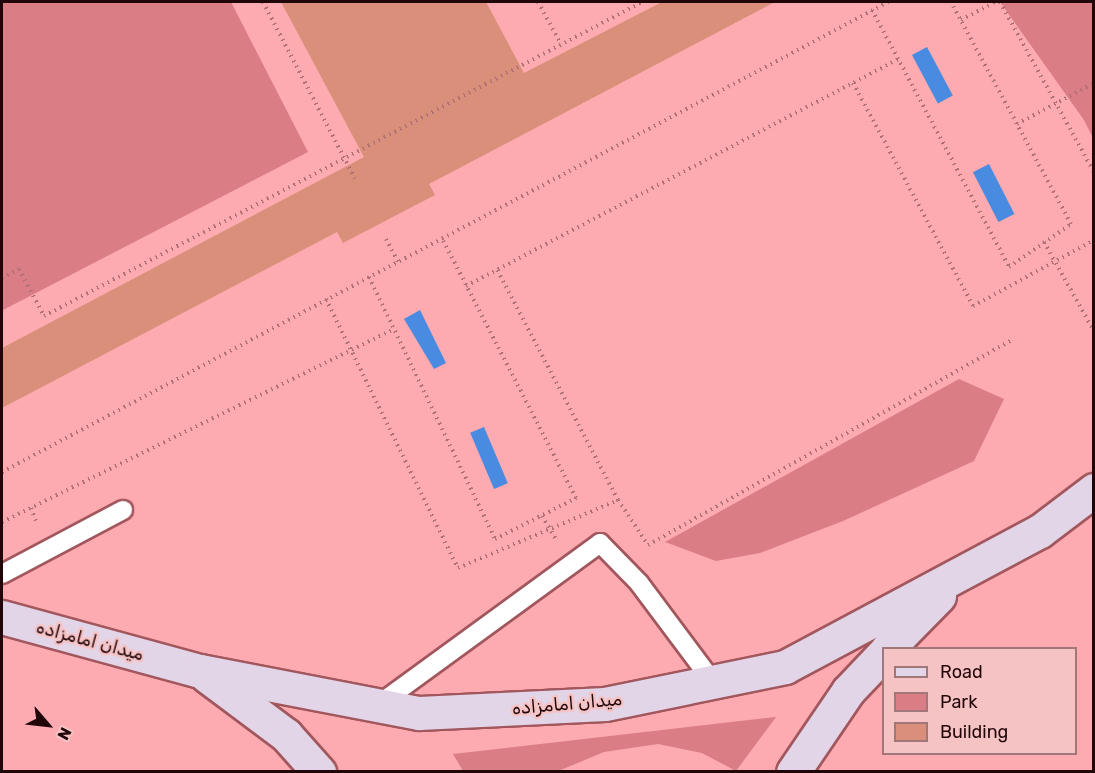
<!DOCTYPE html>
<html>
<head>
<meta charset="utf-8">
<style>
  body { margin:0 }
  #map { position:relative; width:1095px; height:773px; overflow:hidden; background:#fdabb0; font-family:Rubik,Vazirmatn,sans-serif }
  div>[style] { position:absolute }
  .green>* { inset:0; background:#da7d84 }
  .water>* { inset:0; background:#498be1; transform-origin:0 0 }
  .building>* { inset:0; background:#da8f7a }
  .path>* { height:4px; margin-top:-2px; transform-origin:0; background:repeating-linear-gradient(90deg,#ae7074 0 1.5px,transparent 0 6px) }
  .roads { filter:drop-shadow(2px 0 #a1575d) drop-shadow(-2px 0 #a1575d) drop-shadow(0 2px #a1575d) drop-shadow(0 -2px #a1575d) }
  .service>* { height:18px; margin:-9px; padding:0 9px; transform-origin:9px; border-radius:9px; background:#fff }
  .secondary>* { height:33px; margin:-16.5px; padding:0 16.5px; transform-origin:16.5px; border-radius:16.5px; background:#e3d5e8 }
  span { translate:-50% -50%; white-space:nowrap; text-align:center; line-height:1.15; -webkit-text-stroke:5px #f6c3c5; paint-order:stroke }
  .street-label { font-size:18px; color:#210609 }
  .frame { position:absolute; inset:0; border:3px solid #210609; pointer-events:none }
  .legend { position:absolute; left:882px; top:647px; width:195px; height:108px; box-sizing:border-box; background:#f6c3c5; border:2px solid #a1777a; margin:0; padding:8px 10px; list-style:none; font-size:18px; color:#210609 }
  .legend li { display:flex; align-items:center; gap:12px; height:30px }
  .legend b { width:30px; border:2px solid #a1777a }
  .north { position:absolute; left:18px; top:695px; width:60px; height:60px; -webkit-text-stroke:4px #f6c3c5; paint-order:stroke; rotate:118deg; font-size:16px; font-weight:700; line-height:24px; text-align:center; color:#210609 }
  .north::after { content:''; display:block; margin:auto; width:21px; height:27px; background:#210609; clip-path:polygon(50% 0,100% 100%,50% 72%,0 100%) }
</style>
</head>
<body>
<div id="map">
  <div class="green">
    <div style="clip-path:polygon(2px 2px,231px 2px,308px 152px,3px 310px)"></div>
    <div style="clip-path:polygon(1000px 2px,1093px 2px,1093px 138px,1084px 120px)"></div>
    <div style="clip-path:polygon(959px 379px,1004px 399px,974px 461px,843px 521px,760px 553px,716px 561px,665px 542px)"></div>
    <div style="clip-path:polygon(776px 717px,736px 771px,702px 753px,658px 744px,604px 752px,556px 772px,463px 771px,453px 754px)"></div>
  </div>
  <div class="water">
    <div style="left:927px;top:47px;width:55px;height:17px;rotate:62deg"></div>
    <div style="left:989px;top:164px;width:56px;height:18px;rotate:63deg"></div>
    <div style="clip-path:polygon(420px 310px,446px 363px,434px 369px,404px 319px)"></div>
    <div style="left:484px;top:427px;width:61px;height:15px;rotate:67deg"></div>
  </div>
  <div class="building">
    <div style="clip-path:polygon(281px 2px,486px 2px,524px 73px,662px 2px,775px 2px,429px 184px,435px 195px,343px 243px,337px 232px,2px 408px,2px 348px,364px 157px)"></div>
  </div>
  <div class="path">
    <div style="left:263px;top:2px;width:199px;rotate:62.5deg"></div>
    <div style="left:538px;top:2px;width:48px;rotate:61.3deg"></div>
    <div style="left:1000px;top:2px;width:194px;rotate:61.1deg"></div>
    <div style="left:872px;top:10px;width:291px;rotate:61.9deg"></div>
    <div style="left:1009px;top:267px;width:75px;rotate:-34.7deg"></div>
    <div style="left:1071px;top:224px;width:252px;rotate:-118.4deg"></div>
    <div style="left:961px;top:20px;width:38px;rotate:-28deg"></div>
    <div style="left:853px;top:83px;width:253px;rotate:61.7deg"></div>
    <div style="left:973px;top:306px;width:138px;rotate:-28.6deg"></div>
    <div style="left:1017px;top:124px;width:87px;rotate:-28deg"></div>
    <div style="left:386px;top:239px;width:26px;rotate:62deg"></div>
    <div style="left:1044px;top:242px;width:102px;rotate:60.7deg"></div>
    <div style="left:369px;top:277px;width:291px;rotate:64.3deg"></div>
    <div style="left:495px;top:539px;width:91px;rotate:-26.8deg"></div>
    <div style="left:576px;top:498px;width:292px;rotate:-117.3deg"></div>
    <div style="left:2px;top:278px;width:19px;rotate:-28deg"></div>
    <div style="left:19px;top:269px;width:53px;rotate:62deg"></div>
    <div style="left:44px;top:316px;width:675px;rotate:-27.7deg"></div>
    <div style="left:466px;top:286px;width:488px;rotate:-27.7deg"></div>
    <div style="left:326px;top:299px;width:300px;rotate:63.9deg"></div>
    <div style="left:458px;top:568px;width:174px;rotate:-23deg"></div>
    <div style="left:618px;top:500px;width:260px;rotate:-117.7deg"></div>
    <div style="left:2px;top:472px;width:1003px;rotate:-27.94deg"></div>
    <div style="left:618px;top:500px;width:54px;rotate:56.3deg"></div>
    <div style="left:648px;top:545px;width:418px;rotate:-29.4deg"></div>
    <div style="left:31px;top:508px;width:17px;rotate:69deg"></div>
    <div style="left:542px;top:516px;width:29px;rotate:59deg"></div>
    <div style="left:2px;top:522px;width:437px;rotate:-26.2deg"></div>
  </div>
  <div class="roads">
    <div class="service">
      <div style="left:2px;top:574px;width:137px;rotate:-27.9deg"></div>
      <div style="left:378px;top:705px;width:275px;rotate:-36.1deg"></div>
      <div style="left:600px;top:543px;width:56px;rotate:45.7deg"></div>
      <div style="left:639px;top:583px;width:124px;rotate:53.2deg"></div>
    </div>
    <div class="secondary">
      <div style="left:2px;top:617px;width:205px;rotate:15.3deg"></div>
      <div style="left:200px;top:671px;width:223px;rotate:10.9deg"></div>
      <div style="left:419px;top:713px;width:186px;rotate:-2.8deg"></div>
      <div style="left:605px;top:704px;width:184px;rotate:-11.6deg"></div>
      <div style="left:785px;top:667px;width:289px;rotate:-28.1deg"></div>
      <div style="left:1040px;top:531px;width:68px;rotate:-37.2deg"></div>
      <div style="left:888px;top:648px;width:73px;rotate:-45.6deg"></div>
      <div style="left:207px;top:676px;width:99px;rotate:36.8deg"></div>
      <div style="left:286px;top:735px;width:50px;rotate:48.3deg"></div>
      <div style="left:793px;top:772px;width:98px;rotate:-55.8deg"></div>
      <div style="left:848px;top:691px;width:52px;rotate:-46.5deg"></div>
    </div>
  </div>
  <div class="street-label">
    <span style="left:90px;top:641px;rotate:15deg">میدان امامزاده</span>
    <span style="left:567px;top:704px;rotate:-5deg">میدان امامزاده</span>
  </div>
  <div class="frame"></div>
  <ul class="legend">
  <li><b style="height:8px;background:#e3d5e8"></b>Road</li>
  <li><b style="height:16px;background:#da7d84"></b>Park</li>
  <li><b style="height:16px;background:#da8f7a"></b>Building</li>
  </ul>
  <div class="north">N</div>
</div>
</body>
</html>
